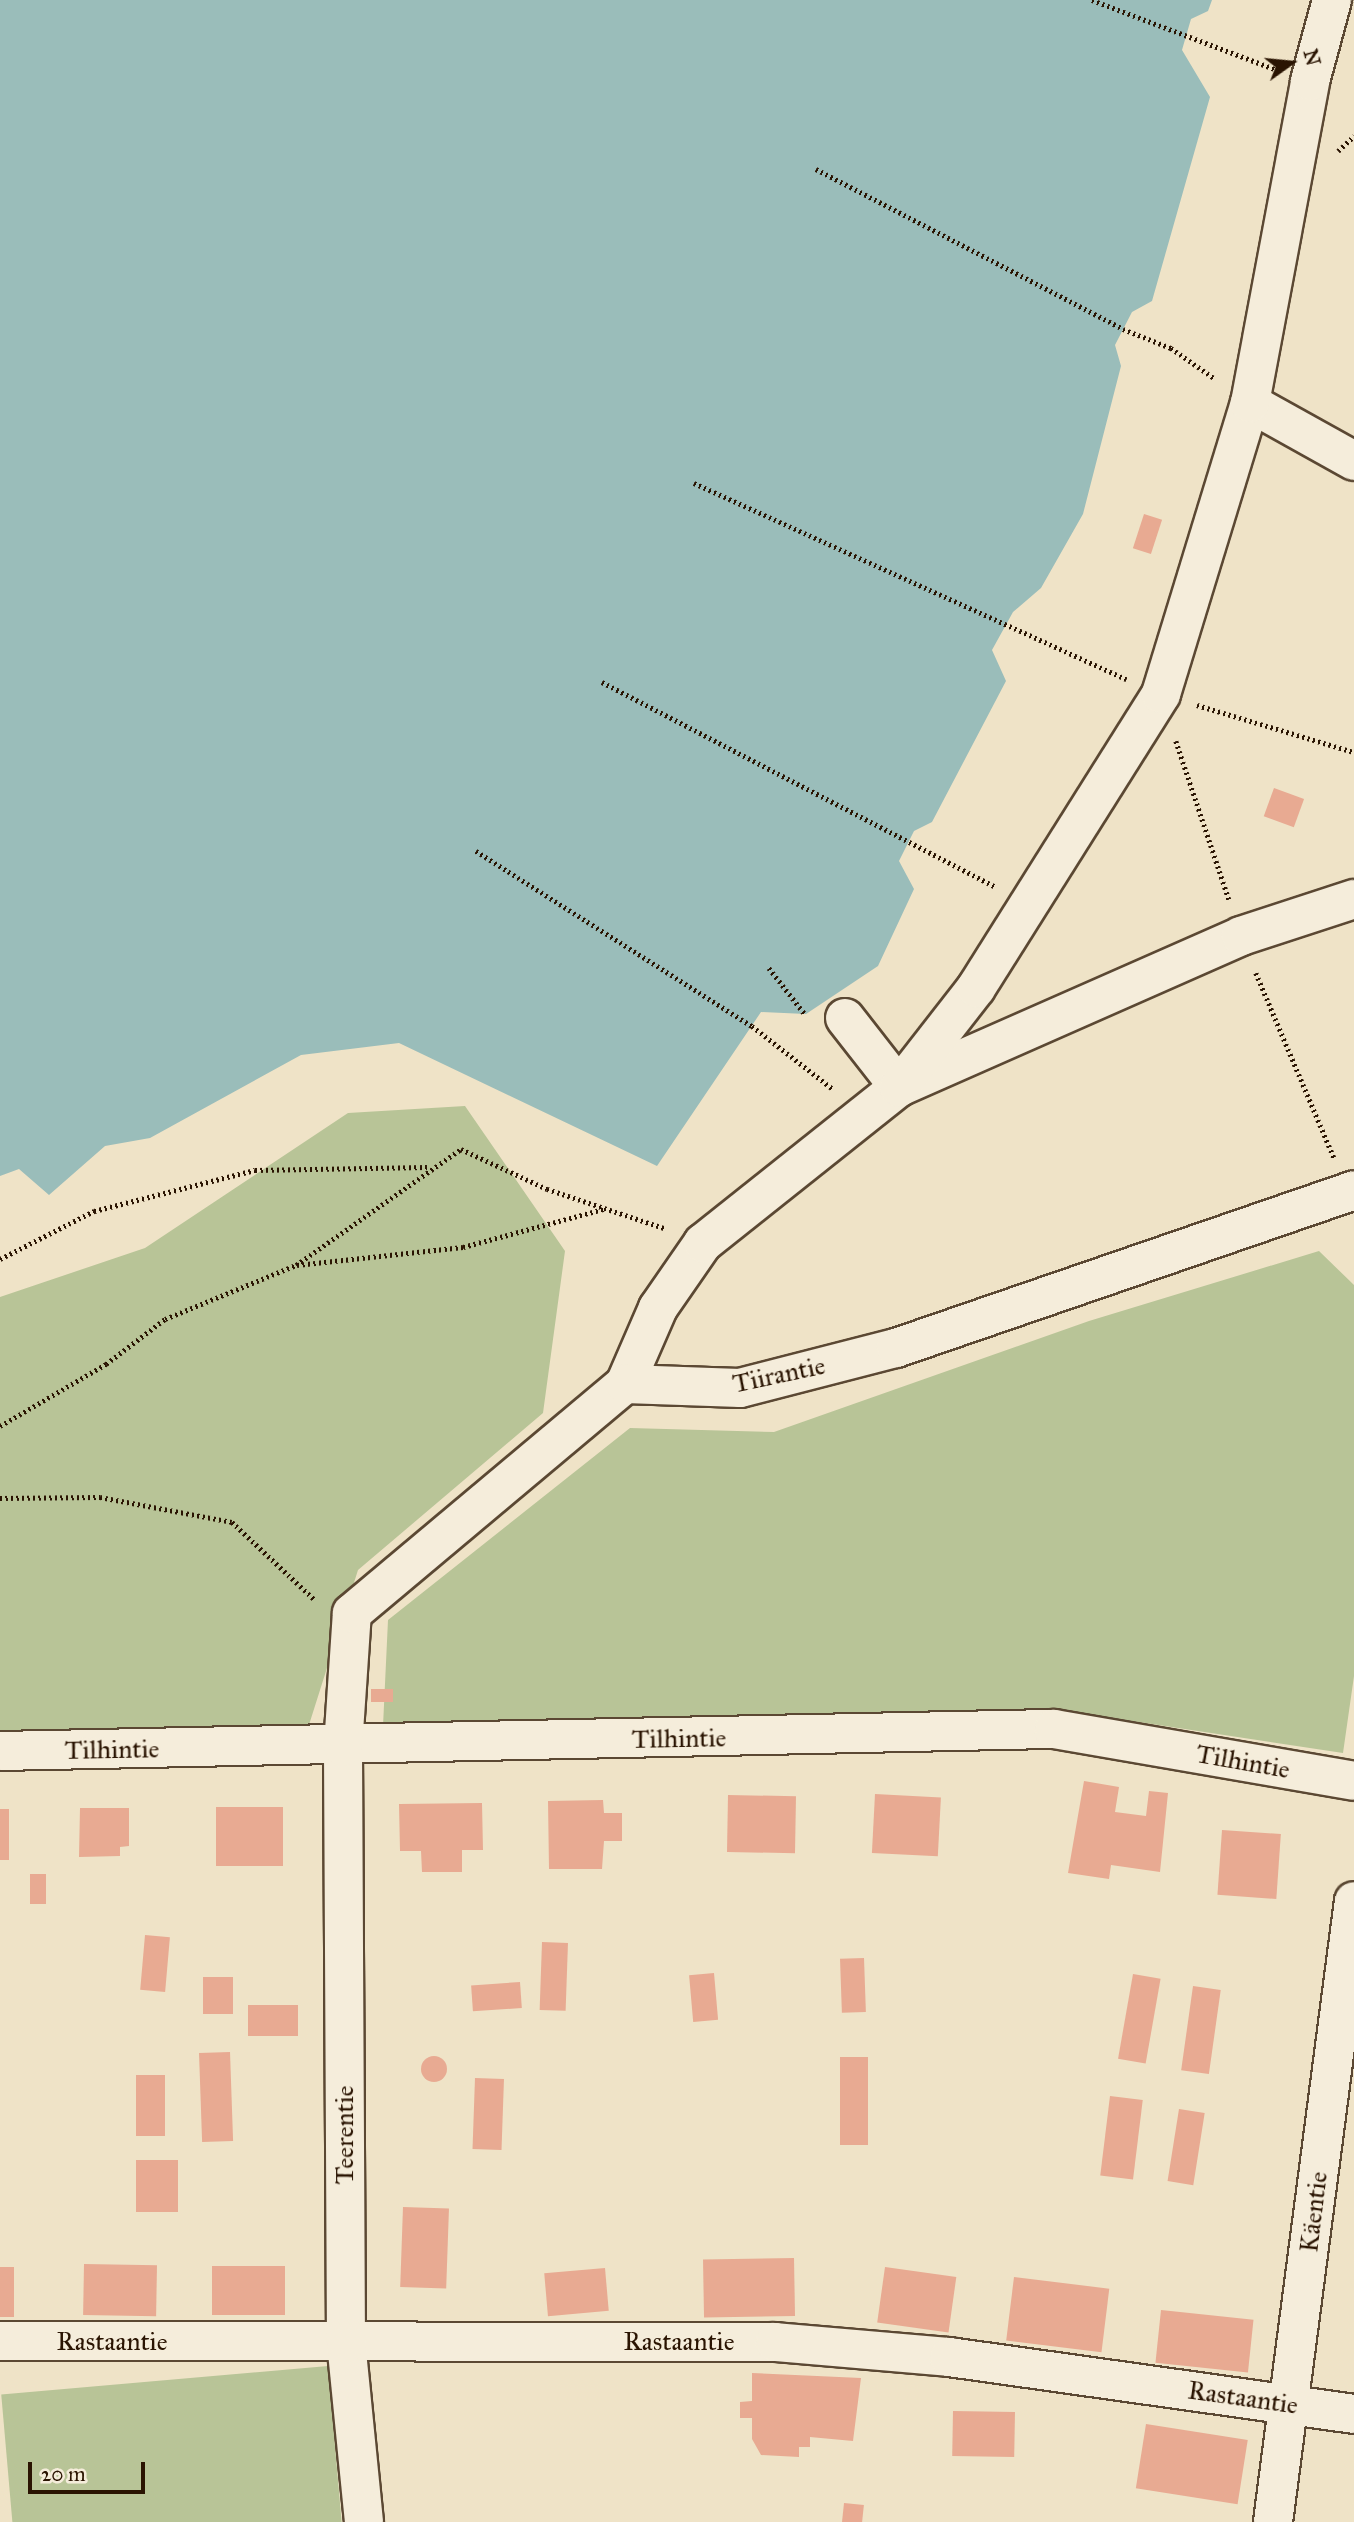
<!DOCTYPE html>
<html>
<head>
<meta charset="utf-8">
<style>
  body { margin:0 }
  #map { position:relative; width:1354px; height:2522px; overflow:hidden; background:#efe3c7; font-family:"IM FELL Great Primer",serif }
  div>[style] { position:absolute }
  .green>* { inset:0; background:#b8c497; transform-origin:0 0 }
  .water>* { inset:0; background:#9abdba }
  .building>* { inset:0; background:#e8aa92; transform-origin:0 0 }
  .round { border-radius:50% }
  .path>* { height:4.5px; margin-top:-2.25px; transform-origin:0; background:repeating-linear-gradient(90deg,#2a1402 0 2px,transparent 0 5.5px) }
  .roads { filter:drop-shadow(2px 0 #5b4833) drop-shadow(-2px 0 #5b4833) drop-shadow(0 2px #5b4833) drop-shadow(0 -2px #5b4833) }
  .minor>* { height:38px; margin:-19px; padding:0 19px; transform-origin:19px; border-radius:19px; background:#f5eddb }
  span { translate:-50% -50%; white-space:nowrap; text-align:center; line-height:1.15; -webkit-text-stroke:5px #f5eddb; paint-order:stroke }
  .street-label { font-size:26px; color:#2a1402 }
  .north { position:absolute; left:1256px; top:28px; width:70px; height:70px; -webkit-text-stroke:5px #f5eddb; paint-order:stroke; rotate:75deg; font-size:19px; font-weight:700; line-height:28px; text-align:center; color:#2a1402 }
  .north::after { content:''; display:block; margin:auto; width:24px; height:32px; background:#2a1402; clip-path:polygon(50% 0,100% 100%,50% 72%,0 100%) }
  .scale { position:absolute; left:28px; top:2462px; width:117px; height:32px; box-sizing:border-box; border:4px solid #2a1402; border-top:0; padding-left:9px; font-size:21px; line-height:24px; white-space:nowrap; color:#2a1402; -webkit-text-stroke:5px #f5eddb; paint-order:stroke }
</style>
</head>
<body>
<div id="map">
  <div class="green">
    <div style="clip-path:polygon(465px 1106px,565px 1251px,543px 1413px,358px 1570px,308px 1728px,0 1733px,0 1297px,145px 1248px,348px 1113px)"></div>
    <div style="clip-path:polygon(1319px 1251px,1354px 1285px,1354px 1676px,1343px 1753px,1053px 1709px,383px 1726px,388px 1620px,630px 1428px,774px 1432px,1089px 1321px)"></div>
    <div style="left:328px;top:2366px;width:157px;height:328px;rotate:85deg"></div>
  </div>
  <div class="water">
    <div style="clip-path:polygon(0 0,1212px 0,1208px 11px,1191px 19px,1182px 50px,1210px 97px,1152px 301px,1132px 312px,1115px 345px,1121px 366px,1083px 514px,1041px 588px,1013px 612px,992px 650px,1006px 681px,932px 822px,914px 831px,899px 861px,914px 889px,878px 966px,806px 1014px,761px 1012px,657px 1166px,399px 1043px,301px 1055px,150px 1138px,105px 1146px,49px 1195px,19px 1169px,0 1176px)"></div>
  </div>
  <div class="building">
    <div style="left:1144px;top:514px;width:19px;height:36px;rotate:18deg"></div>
    <div style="left:1274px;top:788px;width:32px;height:30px;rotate:20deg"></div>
    <div style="left:371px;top:1689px;width:22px;height:13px"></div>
    <div style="clip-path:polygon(1084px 1781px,1119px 1787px,1115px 1812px,1146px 1816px,1149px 1791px,1168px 1793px,1160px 1872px,1111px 1865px,1109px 1879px,1068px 1873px)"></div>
    <div style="left:875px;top:1794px;width:66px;height:59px;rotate:3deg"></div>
    <div style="left:728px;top:1795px;width:68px;height:57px;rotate:1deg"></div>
    <div style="clip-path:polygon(603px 1800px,604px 1813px,622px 1813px,622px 1841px,604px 1841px,602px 1869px,549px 1869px,548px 1801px)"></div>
    <div style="clip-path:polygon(482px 1803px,483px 1850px,462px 1850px,462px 1872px,422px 1872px,421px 1851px,400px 1851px,399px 1804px)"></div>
    <div style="left:216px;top:1807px;width:67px;height:59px"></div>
    <div style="clip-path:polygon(80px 1808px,129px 1808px,129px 1846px,120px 1847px,120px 1856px,79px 1857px)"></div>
    <div style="left:0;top:1809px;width:9px;height:51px"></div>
    <div style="left:1222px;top:1830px;width:59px;height:65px;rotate:4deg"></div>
    <div style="left:30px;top:1874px;width:16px;height:30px"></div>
    <div style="left:145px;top:1935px;width:25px;height:55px;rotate:5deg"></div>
    <div style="left:542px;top:1942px;width:26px;height:68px;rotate:2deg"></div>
    <div style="left:864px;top:1958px;width:54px;height:24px;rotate:88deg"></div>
    <div style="left:714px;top:1973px;width:47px;height:25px;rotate:85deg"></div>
    <div style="left:1133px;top:1974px;width:28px;height:86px;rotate:10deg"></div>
    <div style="left:203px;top:1977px;width:30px;height:37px"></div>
    <div style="left:520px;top:1982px;width:26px;height:49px;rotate:86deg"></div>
    <div style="left:1193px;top:1986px;width:28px;height:85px;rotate:8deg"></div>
    <div style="left:298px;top:2005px;width:31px;height:50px;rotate:90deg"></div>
    <div style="left:230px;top:2052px;width:89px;height:31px;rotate:88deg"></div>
    <div class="round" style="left:421px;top:2056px;width:26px;height:26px"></div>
    <div style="left:840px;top:2057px;width:28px;height:88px"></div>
    <div style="left:136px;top:2075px;width:29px;height:61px"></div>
    <div style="left:475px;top:2078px;width:29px;height:71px;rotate:2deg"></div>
    <div style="left:1110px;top:2096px;width:33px;height:80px;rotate:7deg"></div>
    <div style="left:1179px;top:2109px;width:26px;height:73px;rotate:9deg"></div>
    <div style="left:136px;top:2160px;width:42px;height:52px"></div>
    <div style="left:403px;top:2207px;width:46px;height:80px;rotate:2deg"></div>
    <div style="left:794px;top:2258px;width:58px;height:91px;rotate:89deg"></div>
    <div style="left:84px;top:2264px;width:73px;height:51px;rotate:1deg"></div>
    <div style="left:285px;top:2266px;width:49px;height:73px;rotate:90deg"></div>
    <div style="left:0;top:2267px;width:14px;height:50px"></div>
    <div style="left:885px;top:2267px;width:72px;height:56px;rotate:8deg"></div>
    <div style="left:605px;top:2268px;width:43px;height:61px;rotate:85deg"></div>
    <div style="left:1014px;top:2277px;width:96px;height:64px;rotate:7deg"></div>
    <div style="left:1161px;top:2310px;width:93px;height:53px;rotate:6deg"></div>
    <div style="clip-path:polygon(752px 2373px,861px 2378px,853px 2441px,810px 2437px,810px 2447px,799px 2447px,799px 2457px,761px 2455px,752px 2439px,752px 2418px,740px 2418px,740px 2402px,752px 2401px)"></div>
    <div style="left:953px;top:2411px;width:62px;height:45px;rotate:1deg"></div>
    <div style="left:1146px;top:2424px;width:103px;height:65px;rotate:9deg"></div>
    <div style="left:844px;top:2503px;width:20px;height:19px;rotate:6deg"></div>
  </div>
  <div class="path">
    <div style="left:1092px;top:0;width:196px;rotate:20.7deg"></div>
    <div style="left:1338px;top:151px;width:22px;rotate:-43deg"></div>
    <div style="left:816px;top:169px;width:346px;rotate:27.5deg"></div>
    <div style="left:1123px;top:329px;width:52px;rotate:21.6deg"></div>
    <div style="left:1171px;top:348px;width:52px;rotate:34.9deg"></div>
    <div style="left:694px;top:483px;width:475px;rotate:24.4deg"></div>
    <div style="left:602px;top:682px;width:443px;rotate:27.5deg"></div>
    <div style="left:1197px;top:705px;width:164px;rotate:16.7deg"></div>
    <div style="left:1176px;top:741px;width:167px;rotate:71.5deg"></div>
    <div style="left:476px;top:851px;width:327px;rotate:32.4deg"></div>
    <div style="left:752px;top:1026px;width:103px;rotate:37.9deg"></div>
    <div style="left:769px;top:968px;width:58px;rotate:52deg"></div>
    <div style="left:1256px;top:973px;width:201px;rotate:67.1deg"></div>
    <div style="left:0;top:1259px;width:106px;rotate:-27.1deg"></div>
    <div style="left:94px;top:1211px;width:166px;rotate:-14.3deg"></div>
    <div style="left:255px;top:1170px;width:172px;rotate:-1deg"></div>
    <div style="left:297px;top:1265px;width:167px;rotate:-6.2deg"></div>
    <div style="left:463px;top:1247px;width:146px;rotate:-15.1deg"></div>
    <div style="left:0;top:1426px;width:123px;rotate:-30.3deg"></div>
    <div style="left:106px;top:1364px;width:74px;rotate:-37.3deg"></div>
    <div style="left:165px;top:1319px;width:142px;rotate:-22.4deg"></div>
    <div style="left:296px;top:1265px;width:202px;rotate:-35.1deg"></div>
    <div style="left:461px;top:1149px;width:95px;rotate:24.9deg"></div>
    <div style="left:547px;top:1189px;width:126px;rotate:18.4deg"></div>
    <div style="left:0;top:1498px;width:100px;rotate:-0.6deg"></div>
    <div style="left:100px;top:1497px;width:134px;rotate:10.7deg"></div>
    <div style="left:232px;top:1522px;width:114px;rotate:43.2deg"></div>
  </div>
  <div class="roads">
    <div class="minor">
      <div style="left:1250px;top:403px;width:119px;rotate:29.1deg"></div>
      <div style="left:845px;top:1018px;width:88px;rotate:52deg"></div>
      <div style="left:899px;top:1087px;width:374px;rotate:-23.8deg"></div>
      <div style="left:1241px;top:936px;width:119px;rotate:-18.1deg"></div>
      <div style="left:625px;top:1384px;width:83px;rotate:-66.5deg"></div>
      <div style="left:658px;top:1308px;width:79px;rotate:-55.3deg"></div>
      <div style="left:703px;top:1243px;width:251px;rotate:-38.5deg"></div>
      <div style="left:899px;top:1087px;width:125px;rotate:-52.1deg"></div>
      <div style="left:976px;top:988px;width:347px;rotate:-57.8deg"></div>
      <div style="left:1161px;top:694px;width:304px;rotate:-73deg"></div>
      <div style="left:1250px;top:403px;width:328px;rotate:-79.4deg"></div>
      <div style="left:1310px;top:81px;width:84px;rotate:-74.8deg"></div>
      <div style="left:0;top:1751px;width:1054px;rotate:-1.2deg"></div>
      <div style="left:1054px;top:1729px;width:304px;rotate:9.8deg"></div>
      <div style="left:0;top:2341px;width:775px;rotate:0.07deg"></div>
      <div style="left:775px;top:2342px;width:175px;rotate:4.9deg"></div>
      <div style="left:949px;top:2357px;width:409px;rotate:8deg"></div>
      <div style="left:364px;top:2522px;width:180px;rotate:-95.7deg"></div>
      <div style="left:346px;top:2343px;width:596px;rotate:-90.29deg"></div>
      <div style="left:343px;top:1747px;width:134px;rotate:-86.2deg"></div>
      <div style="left:352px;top:1613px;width:356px;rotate:-40deg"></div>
      <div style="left:625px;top:1384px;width:115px;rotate:2deg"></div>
      <div style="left:740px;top:1388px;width:161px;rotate:-14.4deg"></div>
      <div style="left:896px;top:1348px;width:484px;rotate:-19deg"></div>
      <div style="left:1273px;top:2522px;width:626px;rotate:-82.57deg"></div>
    </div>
  </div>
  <div class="street-label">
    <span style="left:779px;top:1375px;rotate:-12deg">Tiirantie</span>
    <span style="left:679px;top:1739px;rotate:-1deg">Tilhintie</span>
    <span style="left:112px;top:1750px;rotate:-1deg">Tilhintie</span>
    <span style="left:1243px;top:1762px;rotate:10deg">Tilhintie</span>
    <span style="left:345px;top:2135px;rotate:-90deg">Teerentie</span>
    <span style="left:1314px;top:2212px;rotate:-83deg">Käentie</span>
    <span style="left:112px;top:2342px">Rastaantie</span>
    <span style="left:679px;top:2342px">Rastaantie</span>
    <span style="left:1243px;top:2398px;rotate:8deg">Rastaantie</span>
  </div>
  <div class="north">N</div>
  <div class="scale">20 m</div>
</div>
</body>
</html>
